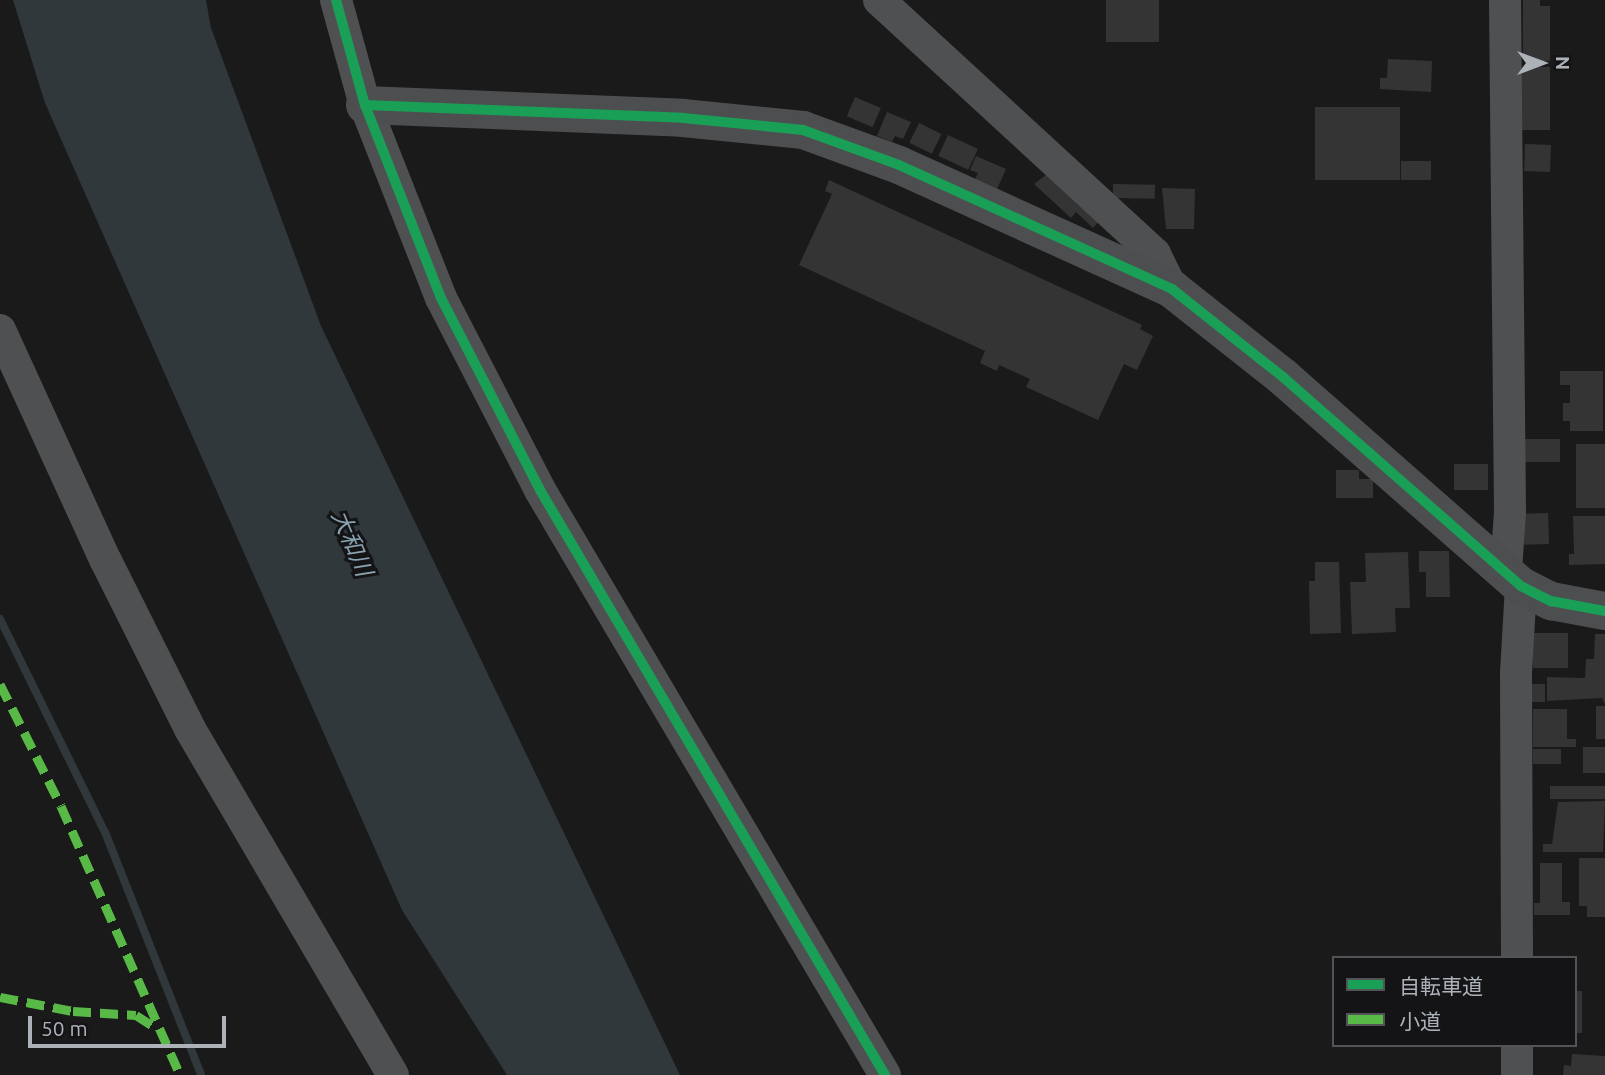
<!DOCTYPE html>
<html>
<head>
<meta charset="utf-8">
<style>
  body { margin:0 }
  #map { position:relative; width:1605px; height:1075px; overflow:hidden; background:#1a1a1a; font-family:Ubuntu,"Noto Sans JP",sans-serif }
  div>[style] { position:absolute }
  .water>* { inset:0; background:#30383c }
  .stream>* { height:8px; margin:-4px; padding:0 4px; transform-origin:4px; border-radius:4px; background:#30383c }
  .building>* { inset:0; background:#343435; transform-origin:0 0 }
  .street>* { height:32px; margin:-16px; padding:0 16px; transform-origin:16px; border-radius:16px; background:#4f5052 }
  .secondary>* { height:38px; margin:-19px; padding:0 19px; transform-origin:19px; border-radius:19px; background:#4d4e50 }
  .quiet>* { height:9px; margin-top:-4.5px; transform-origin:0; background:repeating-linear-gradient(90deg,#58b947 0 18px,transparent 0 27px) }
  .cycleway>* { height:10px; margin:-5px; padding:0 5px; transform-origin:5px; border-radius:5px; background:#1a9f57 }
  span { translate:-50% -50%; white-space:nowrap; text-align:center; line-height:1.15; -webkit-text-stroke:6px #141416; paint-order:stroke }
  .water-label { font-size:23px; color:#88a2b0; font-style:italic }
  .legend { position:absolute; left:1332px; top:956px; width:245px; height:91px; box-sizing:border-box; background:#141416; border:2px solid #515357; margin:0; padding:9px 12px; list-style:none; font-size:21px; color:#adb2b9 }
  .legend li { display:flex; align-items:center; gap:14px; height:35px }
  .legend b { width:35px; border:2px solid #515357 }
  .north { position:absolute; left:1507px; top:28px; width:70px; height:70px; -webkit-text-stroke:5px #141416; paint-order:stroke; rotate:90deg; font-size:19px; font-weight:700; line-height:28px; text-align:center; color:#adb2b9 }
  .north::after { content:''; display:block; margin:auto; width:24px; height:32px; background:#adb2b9; clip-path:polygon(50% 0,100% 100%,50% 72%,0 100%) }
  .scale { position:absolute; left:28px; top:1016px; width:198px; height:32px; box-sizing:border-box; border:4px solid #adb2b9; border-top:0; padding-left:9px; font-size:21px; line-height:24px; white-space:nowrap; color:#adb2b9; -webkit-text-stroke:5px #141416; paint-order:stroke }
</style>
</head>
<body>
<div id="map">
  <div class="water">
    <div style="clip-path:polygon(13px 0,206px 0,211px 28px,321px 326px,680px 1075px,507px 1075px,402px 910px,45px 103px)"></div>
  </div>
  <div class="stream">
    <div style="left:0;top:619px;width:237px;rotate:63.8deg"></div>
    <div style="left:105px;top:832px;width:261px;rotate:68.4deg"></div>
  </div>
  <div class="building">
    <div style="left:1106px;top:0;width:53px;height:42px"></div>
    <div style="clip-path:polygon(1523px 0,1540px 0,1540px 6px,1550px 6px,1550px 61px,1528px 61px,1528px 55px,1523px 55px)"></div>
    <div style="clip-path:polygon(1388px 59px,1432px 61px,1431px 92px,1380px 89px,1380px 78px,1387px 78px)"></div>
    <div style="left:1516px;top:67px;width:34px;height:63px"></div>
    <div style="left:855px;top:97px;width:28px;height:21px;rotate:23deg"></div>
    <div style="left:1315px;top:107px;width:85px;height:73px"></div>
    <div style="clip-path:polygon(887px 112px,911px 122px,903px 139px,895px 136px,892px 142px,877px 136px)"></div>
    <div style="left:919px;top:123px;width:25px;height:22px;rotate:26deg"></div>
    <div style="left:948px;top:135px;width:33px;height:23px;rotate:25deg"></div>
    <div style="left:1525px;top:144px;width:26px;height:27px;rotate:2deg"></div>
    <div style="clip-path:polygon(976px 156px,1006px 169px,997px 189px,975px 179px,978px 173px,970px 170px)"></div>
    <div style="left:1431px;top:161px;width:19px;height:30px;rotate:90deg"></div>
    <div style="clip-path:polygon(1050px 172px,1101px 219px,1093px 228px,1076px 212px,1071px 218px,1034px 184px)"></div>
    <div style="clip-path:polygon(829px 180px,1142px 325px,1140px 329px,1153px 336px,1137px 370px,1124px 364px,1098px 420px,1026px 387px,1030px 379px,999px 365px,997px 371px,980px 363px,985px 351px,799px 265px,832px 194px,825px 191px)"></div>
    <div style="left:1113px;top:184px;width:42px;height:14px;rotate:1deg"></div>
    <div style="clip-path:polygon(1162px 188px,1195px 189px,1194px 229px,1166px 229px)"></div>
    <div style="clip-path:polygon(1560px 371px,1603px 371px,1603px 431px,1570px 431px,1570px 421px,1563px 421px,1563px 403px,1570px 403px,1570px 385px,1560px 385px)"></div>
    <div style="left:1520px;top:439px;width:40px;height:23px"></div>
    <div style="left:1576px;top:444px;width:29px;height:64px"></div>
    <div style="left:1454px;top:464px;width:34px;height:26px"></div>
    <div style="clip-path:polygon(1336px 470px,1359px 470px,1359px 479px,1373px 479px,1373px 498px,1336px 498px)"></div>
    <div style="left:1548px;top:513px;width:31px;height:25px;rotate:88deg"></div>
    <div style="clip-path:polygon(1573px 516px,1605px 516px,1605px 564px,1569px 565px,1569px 554px,1574px 554px)"></div>
    <div style="clip-path:polygon(1419px 551px,1449px 551px,1450px 597px,1426px 597px,1426px 572px,1419px 572px)"></div>
    <div style="clip-path:polygon(1408px 552px,1410px 608px,1395px 608px,1396px 632px,1352px 634px,1350px 582px,1366px 582px,1365px 553px)"></div>
    <div style="clip-path:polygon(1315px 562px,1339px 562px,1341px 633px,1310px 634px,1309px 581px,1315px 581px)"></div>
    <div style="left:1568px;top:633px;width:35px;height:35px;rotate:90deg"></div>
    <div style="clip-path:polygon(1595px 634px,1605px 634px,1605px 704px,1602px 698px,1547px 701px,1547px 677px,1585px 678px,1586px 659px,1594px 659px)"></div>
    <div style="left:1526px;top:684px;width:19px;height:18px"></div>
    <div style="left:1596px;top:706px;width:9px;height:33px"></div>
    <div style="clip-path:polygon(1533px 709px,1567px 709px,1567px 739px,1576px 739px,1576px 747px,1533px 747px)"></div>
    <div style="left:1583px;top:747px;width:22px;height:26px"></div>
    <div style="left:1533px;top:749px;width:28px;height:15px"></div>
    <div style="left:1550px;top:786px;width:55px;height:13px"></div>
    <div style="clip-path:polygon(1605px 801px,1603px 852px,1543px 852px,1543px 844px,1552px 844px,1558px 802px)"></div>
    <div style="clip-path:polygon(1579px 858px,1605px 858px,1605px 917px,1587px 917px,1587px 906px,1579px 906px)"></div>
    <div style="clip-path:polygon(1540px 863px,1562px 863px,1562px 902px,1570px 902px,1570px 915px,1534px 915px,1534px 903px,1540px 903px)"></div>
    <div style="left:1575px;top:991px;width:7px;height:42px"></div>
    <div style="clip-path:polygon(1572px 1054px,1605px 1056px,1605px 1075px,1563px 1075px,1564px 1065px,1571px 1066px)"></div>
  </div>
  <div class="street">
    <div style="left:336px;top:0;width:109px;rotate:74.6deg"></div>
    <div style="left:365px;top:105px;width:207px;rotate:68.5deg"></div>
    <div style="left:441px;top:298px;width:216px;rotate:62.7deg"></div>
    <div style="left:540px;top:490px;width:679px;rotate:59.47deg"></div>
    <div style="left:879px;top:0;width:375px;rotate:42.6deg"></div>
    <div style="left:1155px;top:254px;width:39px;rotate:64deg"></div>
    <div style="left:1505px;top:0;width:512px;rotate:89.44deg"></div>
    <div style="left:1510px;top:512px;width:58px;rotate:93.9deg"></div>
    <div style="left:0;top:330px;width:254px;rotate:65.4deg"></div>
    <div style="left:106px;top:561px;width:188px;rotate:63.4deg"></div>
    <div style="left:190px;top:729px;width:401px;rotate:59.6deg"></div>
    <div style="left:1517px;top:958px;width:285px;rotate:-90.2deg"></div>
    <div style="left:1516px;top:673px;width:87px;rotate:-86.7deg"></div>
    <div style="left:1517px;top:1045px;width:30px;rotate:90deg"></div>
  </div>
  <div class="secondary">
    <div style="left:365px;top:105px;width:318px;rotate:2.3deg"></div>
    <div style="left:683px;top:118px;width:121px;rotate:5.7deg"></div>
    <div style="left:803px;top:130px;width:102px;rotate:20deg"></div>
    <div style="left:899px;top:165px;width:300px;rotate:24.4deg"></div>
    <div style="left:1172px;top:289px;width:142px;rotate:38.4deg"></div>
    <div style="left:1283px;top:377px;width:317px;rotate:41.3deg"></div>
    <div style="left:1521px;top:586px;width:34px;rotate:27deg"></div>
    <div style="left:1551px;top:601px;width:55px;rotate:10.5deg"></div>
  </div>
  <div class="quiet">
    <div style="left:0;top:684px;width:136px;rotate:63.4deg"></div>
    <div style="left:61px;top:806px;width:294px;rotate:66.1deg"></div>
    <div style="left:0;top:997px;width:74px;rotate:10.9deg"></div>
    <div style="left:73px;top:1011px;width:63px;rotate:3.6deg"></div>
    <div style="left:136px;top:1015px;width:24px;rotate:33deg"></div>
  </div>
  <div class="cycleway">
    <div style="left:336px;top:0;width:109px;rotate:74.6deg"></div>
    <div style="left:365px;top:105px;width:207px;rotate:68.5deg"></div>
    <div style="left:441px;top:298px;width:216px;rotate:62.7deg"></div>
    <div style="left:540px;top:490px;width:679px;rotate:59.47deg"></div>
    <div style="left:365px;top:105px;width:318px;rotate:2.3deg"></div>
    <div style="left:683px;top:118px;width:121px;rotate:5.7deg"></div>
    <div style="left:803px;top:130px;width:102px;rotate:20deg"></div>
    <div style="left:899px;top:165px;width:300px;rotate:24.4deg"></div>
    <div style="left:1172px;top:289px;width:142px;rotate:38.4deg"></div>
    <div style="left:1283px;top:377px;width:317px;rotate:41.3deg"></div>
    <div style="left:1521px;top:586px;width:34px;rotate:27deg"></div>
    <div style="left:1551px;top:601px;width:55px;rotate:10.5deg"></div>
  </div>
  <div class="water-label">
    <span style="left:352px;top:543px;rotate:67deg">大和川</span>
  </div>
  <ul class="legend">
  <li><b style="height:9px;background:#1a9f57"></b>自転車道</li>
  <li><b style="height:9px;background:#58b947"></b>小道</li>
  </ul>
  <div class="north">N</div>
  <div class="scale">50 m</div>
</div>
</body>
</html>
